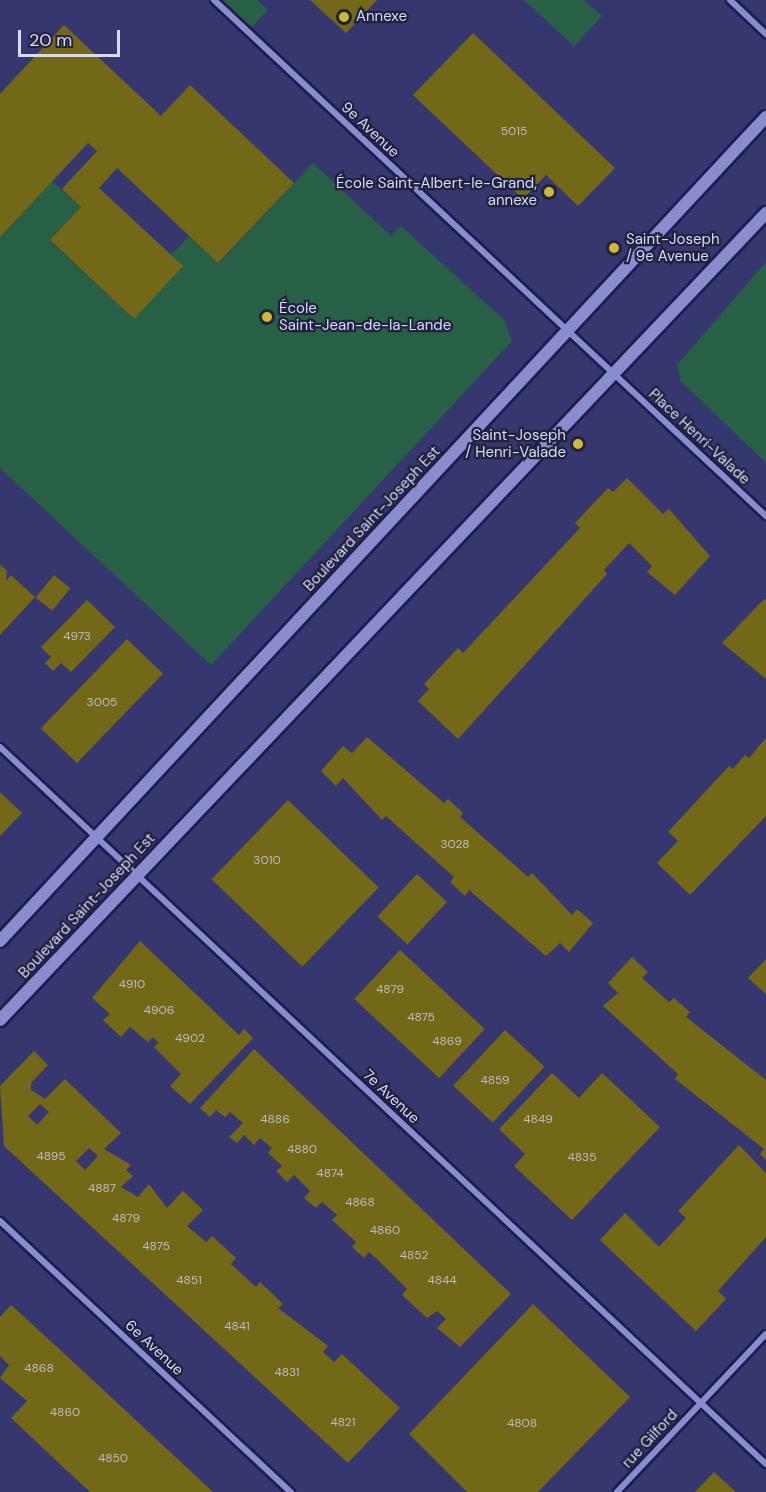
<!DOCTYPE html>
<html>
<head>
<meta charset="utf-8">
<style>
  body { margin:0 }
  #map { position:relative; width:766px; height:1492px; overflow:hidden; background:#373770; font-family:"DM Sans",sans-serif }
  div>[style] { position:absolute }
  .green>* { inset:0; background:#286045 }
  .building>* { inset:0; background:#736718; transform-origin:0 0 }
  .roads { filter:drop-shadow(2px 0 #1f1c52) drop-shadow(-2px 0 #1f1c52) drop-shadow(0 2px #1f1c52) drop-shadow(0 -2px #1f1c52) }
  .street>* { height:6px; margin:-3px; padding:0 3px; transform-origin:3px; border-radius:3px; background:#898dce }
  .secondary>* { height:12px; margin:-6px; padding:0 6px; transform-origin:6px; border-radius:6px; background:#898dce }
  .dots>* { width:16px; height:16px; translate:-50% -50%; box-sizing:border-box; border:3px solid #21233d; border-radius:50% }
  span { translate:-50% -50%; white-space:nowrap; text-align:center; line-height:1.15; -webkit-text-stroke:4.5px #21233d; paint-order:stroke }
  .number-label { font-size:12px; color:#bdbdc4 }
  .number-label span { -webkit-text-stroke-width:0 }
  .poi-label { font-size:15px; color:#d6dafd }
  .left { translate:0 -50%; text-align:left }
  .right { translate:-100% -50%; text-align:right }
  .street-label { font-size:15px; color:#d6dafd }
  .scale { position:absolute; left:18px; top:30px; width:102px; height:27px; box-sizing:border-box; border:3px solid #d6dafd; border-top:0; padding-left:8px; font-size:18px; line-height:21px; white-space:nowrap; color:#d6dafd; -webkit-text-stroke:4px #21233d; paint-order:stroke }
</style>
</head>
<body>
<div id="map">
  <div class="green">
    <div style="clip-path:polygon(219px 0,257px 0,268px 10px,250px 29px)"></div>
    <div style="clip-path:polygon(524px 0,584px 0,602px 16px,574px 46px)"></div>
    <div style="clip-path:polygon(313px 163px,391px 236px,401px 226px,504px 320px,512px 341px,211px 665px,0 468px,0 237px,52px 181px,81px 207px,50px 241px,134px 319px,171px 255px,189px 236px,219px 263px)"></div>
    <div style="clip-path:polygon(766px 262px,766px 463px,681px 381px,677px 365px)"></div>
  </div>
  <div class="building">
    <div style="clip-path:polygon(310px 0,377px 0,346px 33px)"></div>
    <div style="clip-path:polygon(64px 25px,161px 116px,190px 85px,294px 183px,218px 263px,117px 168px,99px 188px,183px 266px,134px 319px,50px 240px,81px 207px,62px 189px,97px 151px,88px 143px,0 237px,0 94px)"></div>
    <div style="clip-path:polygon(473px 33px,615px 168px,578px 206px,546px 175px,523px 199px,413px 95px)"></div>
    <div style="clip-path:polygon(627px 478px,663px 514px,669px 509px,710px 556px,675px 595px,647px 572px,652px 566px,629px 543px,604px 570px,607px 574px,458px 739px,418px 701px,429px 689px,424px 684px,458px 648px,463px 653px,580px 528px,575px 523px,608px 488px,613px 492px)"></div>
    <div style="clip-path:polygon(0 565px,7px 571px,6px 581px,11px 575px,35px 597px,0 635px)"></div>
    <div style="left:54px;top:575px;width:21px;height:29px;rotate:39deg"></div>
    <div style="clip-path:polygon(764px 599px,766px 600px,766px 679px,722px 643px)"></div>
    <div style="clip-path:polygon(87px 600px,115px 627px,71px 672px,61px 663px,53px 671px,45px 663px,51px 657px,41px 647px)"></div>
    <div style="left:127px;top:639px;width:50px;height:124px;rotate:44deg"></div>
    <div style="clip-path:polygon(367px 737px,444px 803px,448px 799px,463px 813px,460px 817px,528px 877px,532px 873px,572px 915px,577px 909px,593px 923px,569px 952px,560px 943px,546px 956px,469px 890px,465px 896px,450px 882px,454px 877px,386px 816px,382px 820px,343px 778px,336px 786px,321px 771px,343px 746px,352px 753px)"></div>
    <div style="clip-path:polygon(766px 738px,766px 816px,690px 895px,657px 863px,678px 841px,668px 832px,729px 766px,733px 769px,745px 755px,749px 758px)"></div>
    <div style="clip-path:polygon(0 792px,22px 813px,0 836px)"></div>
    <div style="left:288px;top:800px;width:126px;height:110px;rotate:44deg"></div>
    <div style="left:417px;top:874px;width:41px;height:58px;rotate:43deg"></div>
    <div style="clip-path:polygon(140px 941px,239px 1035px,244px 1029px,253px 1038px,190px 1104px,170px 1086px,181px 1074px,154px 1047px,159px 1043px,153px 1037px,148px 1042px,130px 1027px,121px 1037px,103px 1020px,110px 1014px,92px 998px)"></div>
    <div style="left:400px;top:950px;width:116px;height:67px;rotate:43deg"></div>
    <div style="clip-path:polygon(632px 957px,648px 972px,642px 978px,669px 1002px,674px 998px,690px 1012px,686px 1017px,766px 1080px,766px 1160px,760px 1154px,764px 1149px,675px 1079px,678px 1074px,603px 1006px,618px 993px,608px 983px)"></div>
    <div style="clip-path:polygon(766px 959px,766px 994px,748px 978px)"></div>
    <div style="left:505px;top:1030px;width:54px;height:76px;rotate:43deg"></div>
    <div style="clip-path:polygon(254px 1049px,511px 1294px,460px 1347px,437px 1328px,446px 1319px,437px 1311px,427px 1318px,402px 1295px,407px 1289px,378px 1260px,369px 1252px,364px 1258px,352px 1247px,356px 1242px,332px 1220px,337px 1215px,322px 1202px,316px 1208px,304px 1198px,310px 1191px,294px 1175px,287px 1182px,276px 1171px,282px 1166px,268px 1153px,272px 1148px,260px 1138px,254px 1145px,244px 1135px,237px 1143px,229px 1137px,243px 1123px,230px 1112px,225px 1117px,216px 1110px,210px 1117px,200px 1108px)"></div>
    <div style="clip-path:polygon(evenodd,34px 1051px,48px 1065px,31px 1083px,31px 1090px,45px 1099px,65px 1079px,121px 1133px,104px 1149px,131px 1165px,126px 1170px,133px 1176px,121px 1187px,138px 1197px,149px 1184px,167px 1208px,183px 1191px,203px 1210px,187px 1226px,206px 1242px,212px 1236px,236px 1258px,231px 1264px,256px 1287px,260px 1282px,283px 1304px,278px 1308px,328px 1346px,323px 1352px,334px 1362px,342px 1354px,400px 1408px,348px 1463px,4px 1146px,0 1086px,34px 1051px,40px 1104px,49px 1112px,37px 1125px,28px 1116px,40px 1104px,34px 1051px,89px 1148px,98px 1156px,85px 1170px,76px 1161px,89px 1148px)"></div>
    <div style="clip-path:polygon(552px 1073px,579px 1098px,602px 1073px,660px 1127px,572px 1220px,514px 1166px,525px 1154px,499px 1129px)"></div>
    <div style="clip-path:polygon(739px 1145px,766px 1173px,766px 1237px,718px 1291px,726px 1299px,696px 1331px,600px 1240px,625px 1213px,659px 1247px,686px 1218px,678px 1211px)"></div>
    <div style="clip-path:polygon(533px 1304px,630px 1397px,538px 1492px,467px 1492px,409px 1434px)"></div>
    <div style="clip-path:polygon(11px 1305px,68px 1357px,213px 1492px,90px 1492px,62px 1466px,11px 1418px,27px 1401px,0 1378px,9px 1365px,0 1356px,0 1317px)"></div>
    <div style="clip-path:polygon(714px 1472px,736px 1492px,695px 1492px)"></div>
  </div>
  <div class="roads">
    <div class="street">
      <div style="left:214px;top:0;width:756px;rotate:43.07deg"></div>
      <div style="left:730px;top:0;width:50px;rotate:43.4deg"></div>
      <div style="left:0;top:747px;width:1049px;rotate:43.11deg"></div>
      <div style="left:0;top:1221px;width:398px;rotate:43deg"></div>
      <div style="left:617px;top:1492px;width:217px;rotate:-46.7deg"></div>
    </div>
    <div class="secondary">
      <div style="left:0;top:941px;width:1125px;rotate:-47.09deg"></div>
      <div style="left:0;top:1020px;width:1113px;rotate:-46.49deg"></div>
    </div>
  </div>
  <div class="dots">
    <div style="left:344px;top:17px;background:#ccb938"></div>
    <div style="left:549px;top:192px;background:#ccb938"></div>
    <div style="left:614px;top:248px;background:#ccb938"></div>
    <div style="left:267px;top:317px;background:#ccb938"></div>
    <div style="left:578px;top:444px;background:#ccb938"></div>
  </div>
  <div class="number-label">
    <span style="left:514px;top:132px">5015</span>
    <span style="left:77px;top:637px">4973</span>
    <span style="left:102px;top:703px">3005</span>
    <span style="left:455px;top:845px">3028</span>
    <span style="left:267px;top:861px">3010</span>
    <span style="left:132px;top:985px">4910</span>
    <span style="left:390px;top:990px">4879</span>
    <span style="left:159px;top:1011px">4906</span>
    <span style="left:421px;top:1018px">4875</span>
    <span style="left:190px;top:1039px">4902</span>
    <span style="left:447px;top:1042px">4869</span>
    <span style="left:495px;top:1081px">4859</span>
    <span style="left:275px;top:1120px">4886</span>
    <span style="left:538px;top:1120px">4849</span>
    <span style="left:302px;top:1150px">4880</span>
    <span style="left:51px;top:1157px">4895</span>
    <span style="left:582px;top:1158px">4835</span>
    <span style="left:330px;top:1174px">4874</span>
    <span style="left:102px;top:1189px">4887</span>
    <span style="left:360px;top:1203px">4868</span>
    <span style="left:126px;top:1219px">4879</span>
    <span style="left:385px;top:1231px">4860</span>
    <span style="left:156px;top:1247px">4875</span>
    <span style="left:414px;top:1256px">4852</span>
    <span style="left:189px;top:1281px">4851</span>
    <span style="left:442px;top:1281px">4844</span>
    <span style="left:237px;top:1327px">4841</span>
    <span style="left:39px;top:1369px">4868</span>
    <span style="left:287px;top:1373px">4831</span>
    <span style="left:65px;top:1413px">4860</span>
    <span style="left:343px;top:1423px">4821</span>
    <span style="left:522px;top:1424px">4808</span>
    <span style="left:113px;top:1459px">4850</span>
  </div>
  <div class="poi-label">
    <span class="left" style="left:356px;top:17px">Annexe</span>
    <span class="right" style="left:537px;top:192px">École Saint-Albert-le-Grand,<br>annexe</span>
    <span class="left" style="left:626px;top:248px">Saint-Joseph<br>/ 9e Avenue</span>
    <span class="left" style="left:279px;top:317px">École<br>Saint-Jean-de-la-Lande</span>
    <span class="right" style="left:566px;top:444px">Saint-Joseph<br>/ Henri-Valade</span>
  </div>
  <div class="street-label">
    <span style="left:370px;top:130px;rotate:43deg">9e Avenue</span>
    <span style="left:699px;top:437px;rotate:43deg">Place Henri-Valade</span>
    <span style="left:372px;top:519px;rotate:-47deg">Boulevard Saint-Joseph Est</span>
    <span style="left:87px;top:906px;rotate:-47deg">Boulevard Saint-Joseph Est</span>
    <span style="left:391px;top:1097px;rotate:43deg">7e Avenue</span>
    <span style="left:154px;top:1348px;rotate:43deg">6e Avenue</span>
    <span style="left:650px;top:1439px;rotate:-47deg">rue Gilford</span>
  </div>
  <div class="scale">20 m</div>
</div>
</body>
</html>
